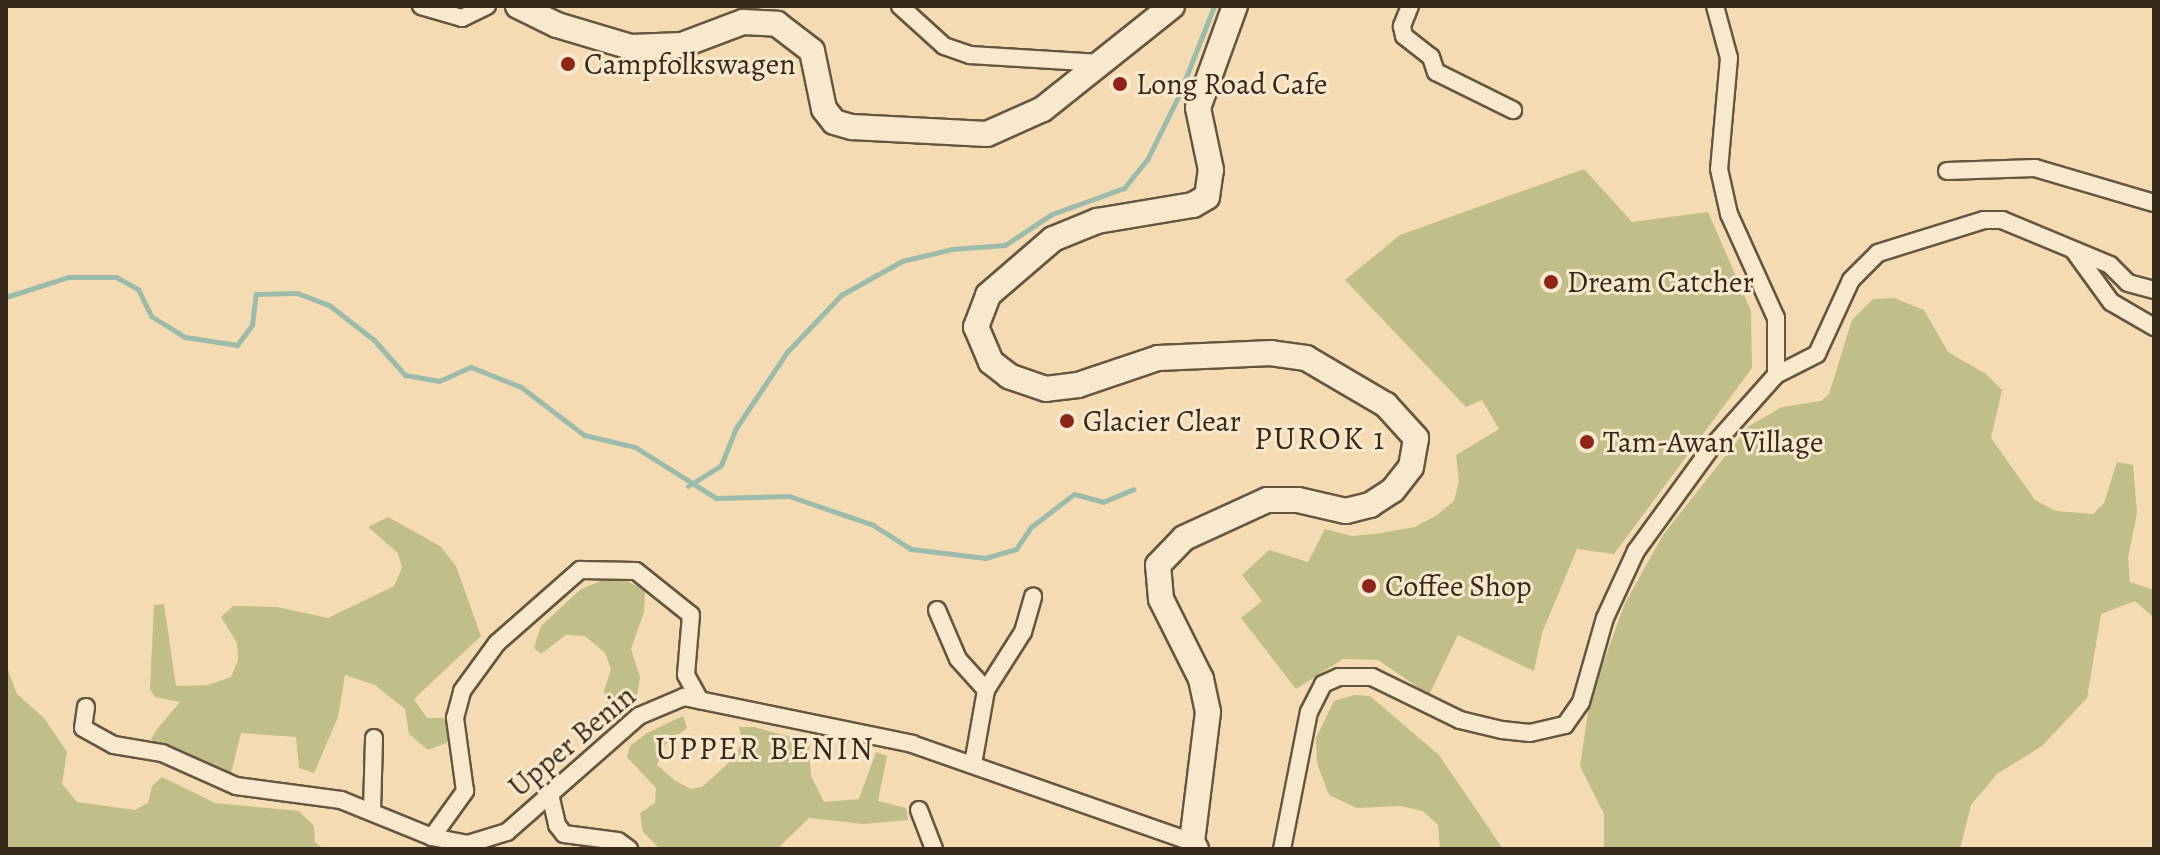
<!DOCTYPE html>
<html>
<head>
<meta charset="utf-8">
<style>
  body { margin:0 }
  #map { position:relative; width:2160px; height:855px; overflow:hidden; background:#f5dbb4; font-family:Alegreya,serif }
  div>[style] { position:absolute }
  .green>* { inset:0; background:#c1be89 }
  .stream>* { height:5px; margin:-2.5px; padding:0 2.5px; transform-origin:2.5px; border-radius:2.5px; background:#9cbbab }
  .roads { filter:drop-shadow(2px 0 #665640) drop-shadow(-2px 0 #665640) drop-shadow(0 2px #665640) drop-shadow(0 -2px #665640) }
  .street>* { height:16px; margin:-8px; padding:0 8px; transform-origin:8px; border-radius:8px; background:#f8e8ce }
  .secondary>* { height:24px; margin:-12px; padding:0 12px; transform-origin:12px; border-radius:12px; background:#f8e8ce }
  .dots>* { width:22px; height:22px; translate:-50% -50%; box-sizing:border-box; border:4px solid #f8e8ce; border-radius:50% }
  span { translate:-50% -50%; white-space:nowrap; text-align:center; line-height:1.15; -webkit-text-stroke:6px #f8e8ce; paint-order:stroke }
  .poi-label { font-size:30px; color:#37291a }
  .left { translate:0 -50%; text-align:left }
  .street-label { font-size:30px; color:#37291a }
  .neighbourhood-label { font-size:32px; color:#37291a; letter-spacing:2px }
  .frame { position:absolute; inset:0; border:8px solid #37291a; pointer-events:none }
</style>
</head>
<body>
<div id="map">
  <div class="green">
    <div style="clip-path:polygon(1584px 169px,1632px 222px,1708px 212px,1751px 311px,1752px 368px,1614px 554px,1577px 549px,1542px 633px,1534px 671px,1458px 635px,1429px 695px,1378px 660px,1343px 659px,1296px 689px,1241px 618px,1262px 601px,1242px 575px,1269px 550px,1308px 562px,1325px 529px,1352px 536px,1375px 534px,1415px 527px,1437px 515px,1454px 501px,1459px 481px,1456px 455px,1499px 429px,1482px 400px,1466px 407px,1345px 280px,1400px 235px)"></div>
    <div style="clip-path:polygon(1894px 298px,1924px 310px,1948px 352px,1986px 374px,2002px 390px,1991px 438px,2035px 500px,2056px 511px,2093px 514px,2104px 503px,2117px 462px,2133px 465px,2137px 513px,2128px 558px,2130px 582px,2154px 590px,2154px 618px,2135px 601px,2101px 614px,2087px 698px,2042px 746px,1997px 774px,1971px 805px,1960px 849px,1604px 849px,1604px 814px,1580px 766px,1590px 699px,1625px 603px,1663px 535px,1749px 426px,1782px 407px,1821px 401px,1829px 394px,1852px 320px,1873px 299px)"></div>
    <div style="clip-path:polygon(388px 517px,440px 546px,456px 566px,481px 636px,414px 699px,427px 718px,449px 718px,455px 728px,449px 742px,428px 750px,409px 734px,405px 709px,375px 685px,345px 675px,338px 717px,314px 773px,299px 768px,296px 737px,241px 733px,230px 777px,157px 748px,151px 739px,157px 729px,180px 702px,155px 697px,150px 689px,154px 605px,164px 604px,176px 686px,208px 685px,231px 677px,238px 660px,237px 643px,221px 617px,233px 606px,277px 607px,328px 618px,394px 586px,402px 568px,398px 553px,368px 527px)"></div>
    <div style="clip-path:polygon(615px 575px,645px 590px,644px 612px,631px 649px,640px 677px,637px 695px,631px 707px,611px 716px,604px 691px,611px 669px,605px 653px,585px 636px,566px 635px,541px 654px,534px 648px,541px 626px,581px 589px)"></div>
    <div style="clip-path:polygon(6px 665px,17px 694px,44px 718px,67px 752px,62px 784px,77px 802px,135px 810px,148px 803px,152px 786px,162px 777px,215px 803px,299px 811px,314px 826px,315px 842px,323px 849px,6px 849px)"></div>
    <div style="clip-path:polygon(1354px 695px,1370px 696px,1439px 755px,1503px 849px,1440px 849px,1438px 825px,1423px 811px,1400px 806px,1357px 808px,1329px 795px,1317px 763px,1316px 738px,1334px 701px)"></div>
    <div style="clip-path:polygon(683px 716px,687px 728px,666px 744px,657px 765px,674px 780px,691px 789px,702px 787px,734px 758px,742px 743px,739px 727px,754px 727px,809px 742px,811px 776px,824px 802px,859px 799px,876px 752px,887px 756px,878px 801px,906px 808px,908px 820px,864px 824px,809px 818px,777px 849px,660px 849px,643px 832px,640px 813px,655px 803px,656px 788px,627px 757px,630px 746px,647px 733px)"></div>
  </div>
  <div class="stream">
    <div style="left:6px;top:297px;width:65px;rotate:-17.9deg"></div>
    <div style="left:68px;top:277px;width:48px"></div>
    <div style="left:116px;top:277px;width:25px;rotate:29deg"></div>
    <div style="left:138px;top:289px;width:30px;rotate:64deg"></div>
    <div style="left:151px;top:316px;width:40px;rotate:32deg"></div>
    <div style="left:185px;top:337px;width:53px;rotate:8.7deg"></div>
    <div style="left:237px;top:345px;width:25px;rotate:-53deg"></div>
    <div style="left:252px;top:325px;width:31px;rotate:-83deg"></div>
    <div style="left:256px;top:294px;width:41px;rotate:-1.4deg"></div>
    <div style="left:297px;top:293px;width:34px;rotate:21deg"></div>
    <div style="left:329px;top:305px;width:57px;rotate:37.9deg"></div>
    <div style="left:374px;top:340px;width:47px;rotate:48.5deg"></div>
    <div style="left:405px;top:375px;width:35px;rotate:10deg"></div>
    <div style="left:439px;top:381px;width:35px;rotate:-24deg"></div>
    <div style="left:471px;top:367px;width:54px;rotate:21.8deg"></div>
    <div style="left:521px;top:387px;width:79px;rotate:37.3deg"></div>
    <div style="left:584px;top:435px;width:52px;rotate:13.2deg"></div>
    <div style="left:635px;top:447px;width:96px;rotate:32.2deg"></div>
    <div style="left:716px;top:498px;width:73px;rotate:-1.6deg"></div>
    <div style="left:789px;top:496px;width:89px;rotate:19deg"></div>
    <div style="left:873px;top:525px;width:45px;rotate:32.3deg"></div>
    <div style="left:911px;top:549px;width:75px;rotate:6.9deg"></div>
    <div style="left:985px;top:558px;width:32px;rotate:-16deg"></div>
    <div style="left:1016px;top:549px;width:27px;rotate:-56deg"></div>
    <div style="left:1031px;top:527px;width:54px;rotate:-37.5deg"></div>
    <div style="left:1074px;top:494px;width:30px;rotate:15deg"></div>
    <div style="left:1103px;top:502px;width:33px;rotate:-23deg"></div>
    <div style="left:688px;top:486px;width:39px;rotate:-32deg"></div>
    <div style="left:721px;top:465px;width:40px;rotate:-68deg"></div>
    <div style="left:736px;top:428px;width:92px;rotate:-56.1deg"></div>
    <div style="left:787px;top:352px;width:79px;rotate:-46.5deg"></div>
    <div style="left:841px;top:295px;width:70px;rotate:-29.1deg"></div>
    <div style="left:902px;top:261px;width:51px;rotate:-13.5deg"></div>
    <div style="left:952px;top:249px;width:53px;rotate:-4.3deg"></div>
    <div style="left:1005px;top:245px;width:56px;rotate:-33.4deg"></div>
    <div style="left:1052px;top:214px;width:77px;rotate:-19.9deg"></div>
    <div style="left:1124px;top:188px;width:36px;rotate:-51deg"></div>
    <div style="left:1147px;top:160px;width:72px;rotate:-63.8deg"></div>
    <div style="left:1179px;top:95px;width:96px;rotate:-68.5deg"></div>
  </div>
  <div class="roads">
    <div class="street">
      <div style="left:421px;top:6px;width:43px;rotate:16.3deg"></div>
      <div style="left:462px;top:18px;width:28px;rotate:-26deg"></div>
      <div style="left:900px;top:6px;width:59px;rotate:42.3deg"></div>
      <div style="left:944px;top:46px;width:28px;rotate:19deg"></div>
      <div style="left:970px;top:55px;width:131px;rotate:3.5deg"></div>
      <div style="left:1410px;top:6px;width:22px;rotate:112deg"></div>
      <div style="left:1402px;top:26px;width:10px;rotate:79deg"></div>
      <div style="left:1404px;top:36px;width:34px;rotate:38deg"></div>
      <div style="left:1431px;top:57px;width:16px;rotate:72deg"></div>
      <div style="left:1436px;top:72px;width:86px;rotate:26.3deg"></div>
      <div style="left:1715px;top:6px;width:54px;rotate:74.9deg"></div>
      <div style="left:1729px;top:58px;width:111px;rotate:95.1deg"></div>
      <div style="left:1719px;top:169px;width:46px;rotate:77.5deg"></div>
      <div style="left:1729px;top:214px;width:114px;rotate:65.7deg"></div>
      <div style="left:1776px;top:318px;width:57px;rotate:90deg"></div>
      <div style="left:1947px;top:171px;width:88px;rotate:-2deg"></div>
      <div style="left:2035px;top:168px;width:124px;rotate:16.4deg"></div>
      <div style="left:2074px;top:251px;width:63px;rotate:54deg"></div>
      <div style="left:2111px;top:302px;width:50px;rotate:30.2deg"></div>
      <div style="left:937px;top:610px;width:53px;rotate:66.8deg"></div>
      <div style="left:958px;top:659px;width:42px;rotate:47.9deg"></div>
      <div style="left:86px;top:707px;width:21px;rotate:98deg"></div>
      <div style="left:83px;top:728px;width:35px;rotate:29deg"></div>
      <div style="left:114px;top:745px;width:49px;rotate:9.5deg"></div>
      <div style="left:162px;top:753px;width:81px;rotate:24deg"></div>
      <div style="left:236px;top:786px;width:106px;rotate:7.6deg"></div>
      <div style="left:341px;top:800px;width:98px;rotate:22.1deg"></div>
      <div style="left:432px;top:837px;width:37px;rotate:11deg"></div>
      <div style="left:468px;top:844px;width:41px;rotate:-17.1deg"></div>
      <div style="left:507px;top:832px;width:176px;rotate:-41.3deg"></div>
      <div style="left:639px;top:716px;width:49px;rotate:-22.9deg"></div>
      <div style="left:684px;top:697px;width:233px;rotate:11.6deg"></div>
      <div style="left:912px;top:744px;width:297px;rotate:19.3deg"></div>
      <div style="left:973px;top:764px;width:75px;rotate:-80deg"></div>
      <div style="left:986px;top:690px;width:69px;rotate:-57.5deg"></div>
      <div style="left:1023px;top:632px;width:37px;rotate:-74deg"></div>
      <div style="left:550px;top:794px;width:32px;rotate:77deg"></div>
      <div style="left:557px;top:825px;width:11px;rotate:52deg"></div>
      <div style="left:564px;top:834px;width:54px;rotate:7.4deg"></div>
      <div style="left:618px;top:841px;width:14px;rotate:36deg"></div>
      <div style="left:919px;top:810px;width:42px;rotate:69deg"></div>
      <div style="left:372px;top:811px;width:73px;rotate:-88.4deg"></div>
      <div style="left:432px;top:837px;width:57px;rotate:-54.3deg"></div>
      <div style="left:465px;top:791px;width:74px;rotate:-97.8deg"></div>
      <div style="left:455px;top:718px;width:28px;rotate:-75deg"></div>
      <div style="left:462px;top:691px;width:59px;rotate:-53.9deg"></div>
      <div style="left:497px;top:643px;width:111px;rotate:-41.3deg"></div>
      <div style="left:580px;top:570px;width:56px;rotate:1deg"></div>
      <div style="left:636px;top:571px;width:70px;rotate:38.7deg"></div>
      <div style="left:691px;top:615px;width:60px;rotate:94.8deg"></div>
      <div style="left:686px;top:675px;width:29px;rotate:61deg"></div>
      <div style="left:1282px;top:849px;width:140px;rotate:-78.9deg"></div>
      <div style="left:1309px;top:712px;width:31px;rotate:-63deg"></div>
      <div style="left:1323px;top:684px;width:17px;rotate:-24deg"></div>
      <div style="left:1339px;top:677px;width:33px"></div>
      <div style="left:1372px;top:677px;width:98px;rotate:26deg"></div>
      <div style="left:1460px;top:720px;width:43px;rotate:13.4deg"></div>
      <div style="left:1502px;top:730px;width:28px;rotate:6deg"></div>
      <div style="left:1530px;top:733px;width:36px;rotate:-13deg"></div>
      <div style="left:1565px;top:725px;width:28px;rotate:-55deg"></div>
      <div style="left:1581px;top:702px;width:87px;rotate:-74.1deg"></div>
      <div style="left:1605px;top:618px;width:74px;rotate:-65.2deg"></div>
      <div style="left:1636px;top:551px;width:126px;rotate:-54deg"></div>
      <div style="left:1710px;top:449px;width:99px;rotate:-48.3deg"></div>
      <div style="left:1776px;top:375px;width:46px;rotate:-27.1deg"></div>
      <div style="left:1817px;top:354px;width:81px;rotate:-65.3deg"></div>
      <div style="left:1851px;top:280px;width:38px;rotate:-45deg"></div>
      <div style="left:1878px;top:253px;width:111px;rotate:-17.3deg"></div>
      <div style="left:1984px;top:220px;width:18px"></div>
      <div style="left:2002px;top:220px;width:117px;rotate:22.6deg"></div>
      <div style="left:2110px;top:265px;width:25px;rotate:45deg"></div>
      <div style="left:2128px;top:283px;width:27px;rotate:15deg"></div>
    </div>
    <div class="secondary">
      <div style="left:518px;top:6px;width:43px;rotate:26deg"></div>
      <div style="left:557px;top:25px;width:77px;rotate:16.6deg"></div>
      <div style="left:631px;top:47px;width:51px;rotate:-2.2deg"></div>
      <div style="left:682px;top:45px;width:65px;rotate:-20.7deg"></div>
      <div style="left:743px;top:22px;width:34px;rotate:3deg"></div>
      <div style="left:777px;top:24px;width:44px;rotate:37.6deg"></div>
      <div style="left:812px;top:51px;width:59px;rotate:78.3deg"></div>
      <div style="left:824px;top:109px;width:16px;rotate:52deg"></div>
      <div style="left:834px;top:122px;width:19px;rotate:16deg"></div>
      <div style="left:852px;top:127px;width:135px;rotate:3deg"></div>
      <div style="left:987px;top:134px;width:61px;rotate:-24.1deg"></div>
      <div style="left:1043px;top:109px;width:165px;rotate:-38.6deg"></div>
      <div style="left:1196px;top:849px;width:8px;rotate:-120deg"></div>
      <div style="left:1192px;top:842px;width:131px;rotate:-83deg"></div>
      <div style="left:1208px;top:712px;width:34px;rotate:-102deg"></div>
      <div style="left:1201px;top:679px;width:89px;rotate:-116.6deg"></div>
      <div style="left:1161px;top:599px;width:34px;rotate:-95deg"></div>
      <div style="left:1158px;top:565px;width:37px;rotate:-46deg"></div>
      <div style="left:1184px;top:538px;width:91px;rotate:-24.6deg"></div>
      <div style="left:1267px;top:500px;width:31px"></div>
      <div style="left:1298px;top:500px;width:49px;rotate:12.9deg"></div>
      <div style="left:1346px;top:511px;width:25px;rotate:-14deg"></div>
      <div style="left:1370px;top:505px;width:27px;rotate:-33deg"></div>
      <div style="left:1393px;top:490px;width:29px;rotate:-52deg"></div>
      <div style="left:1411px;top:467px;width:29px;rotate:-80deg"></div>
      <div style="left:1416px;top:438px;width:45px;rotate:-132.3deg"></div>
      <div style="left:1386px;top:405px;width:93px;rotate:-149.6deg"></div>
      <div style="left:1306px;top:358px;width:34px;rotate:-172deg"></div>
      <div style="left:1272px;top:353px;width:114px;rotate:177.5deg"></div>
      <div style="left:1158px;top:358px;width:84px;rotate:161.4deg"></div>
      <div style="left:1078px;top:385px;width:32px;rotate:173deg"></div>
      <div style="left:1046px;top:389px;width:39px;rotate:-161deg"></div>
      <div style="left:1009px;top:376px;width:23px;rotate:-142deg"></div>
      <div style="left:991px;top:362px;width:38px;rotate:-113deg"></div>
      <div style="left:976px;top:327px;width:34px;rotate:-69deg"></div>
      <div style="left:988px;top:295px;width:86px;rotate:-40.7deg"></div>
      <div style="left:1053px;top:239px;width:48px;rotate:-22.2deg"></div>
      <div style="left:1097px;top:221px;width:97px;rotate:-9.5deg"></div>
      <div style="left:1193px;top:205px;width:16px;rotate:-30deg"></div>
      <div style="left:1207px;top:197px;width:27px;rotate:-82deg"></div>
      <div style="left:1211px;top:170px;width:63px;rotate:-101.8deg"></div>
      <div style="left:1198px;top:108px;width:109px;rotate:-70.1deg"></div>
    </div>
  </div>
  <div class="dots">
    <div style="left:568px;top:64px;background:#8f2418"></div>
    <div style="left:1120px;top:84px;background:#8f2418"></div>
    <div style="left:1551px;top:282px;background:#8f2418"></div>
    <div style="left:1067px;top:421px;background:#8f2418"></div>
    <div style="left:1587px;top:442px;background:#8f2418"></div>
    <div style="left:1369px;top:586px;background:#8f2418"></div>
  </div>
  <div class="poi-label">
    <span class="left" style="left:584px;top:64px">Campfolkswagen</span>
    <span class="left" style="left:1136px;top:84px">Long Road Cafe</span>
    <span class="left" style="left:1567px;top:282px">Dream Catcher</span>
    <span class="left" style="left:1083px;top:421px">Glacier Clear</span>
    <span class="left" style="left:1603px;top:442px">Tam-Awan Village</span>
    <span class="left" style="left:1385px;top:586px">Coffee Shop</span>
  </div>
  <div class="street-label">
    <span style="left:572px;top:741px;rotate:-40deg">Upper Benin</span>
  </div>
  <div class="neighbourhood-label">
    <span style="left:1320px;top:438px">PUROK 1</span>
    <span style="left:765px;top:748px">UPPER BENIN</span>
  </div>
  <div class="frame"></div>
</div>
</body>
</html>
